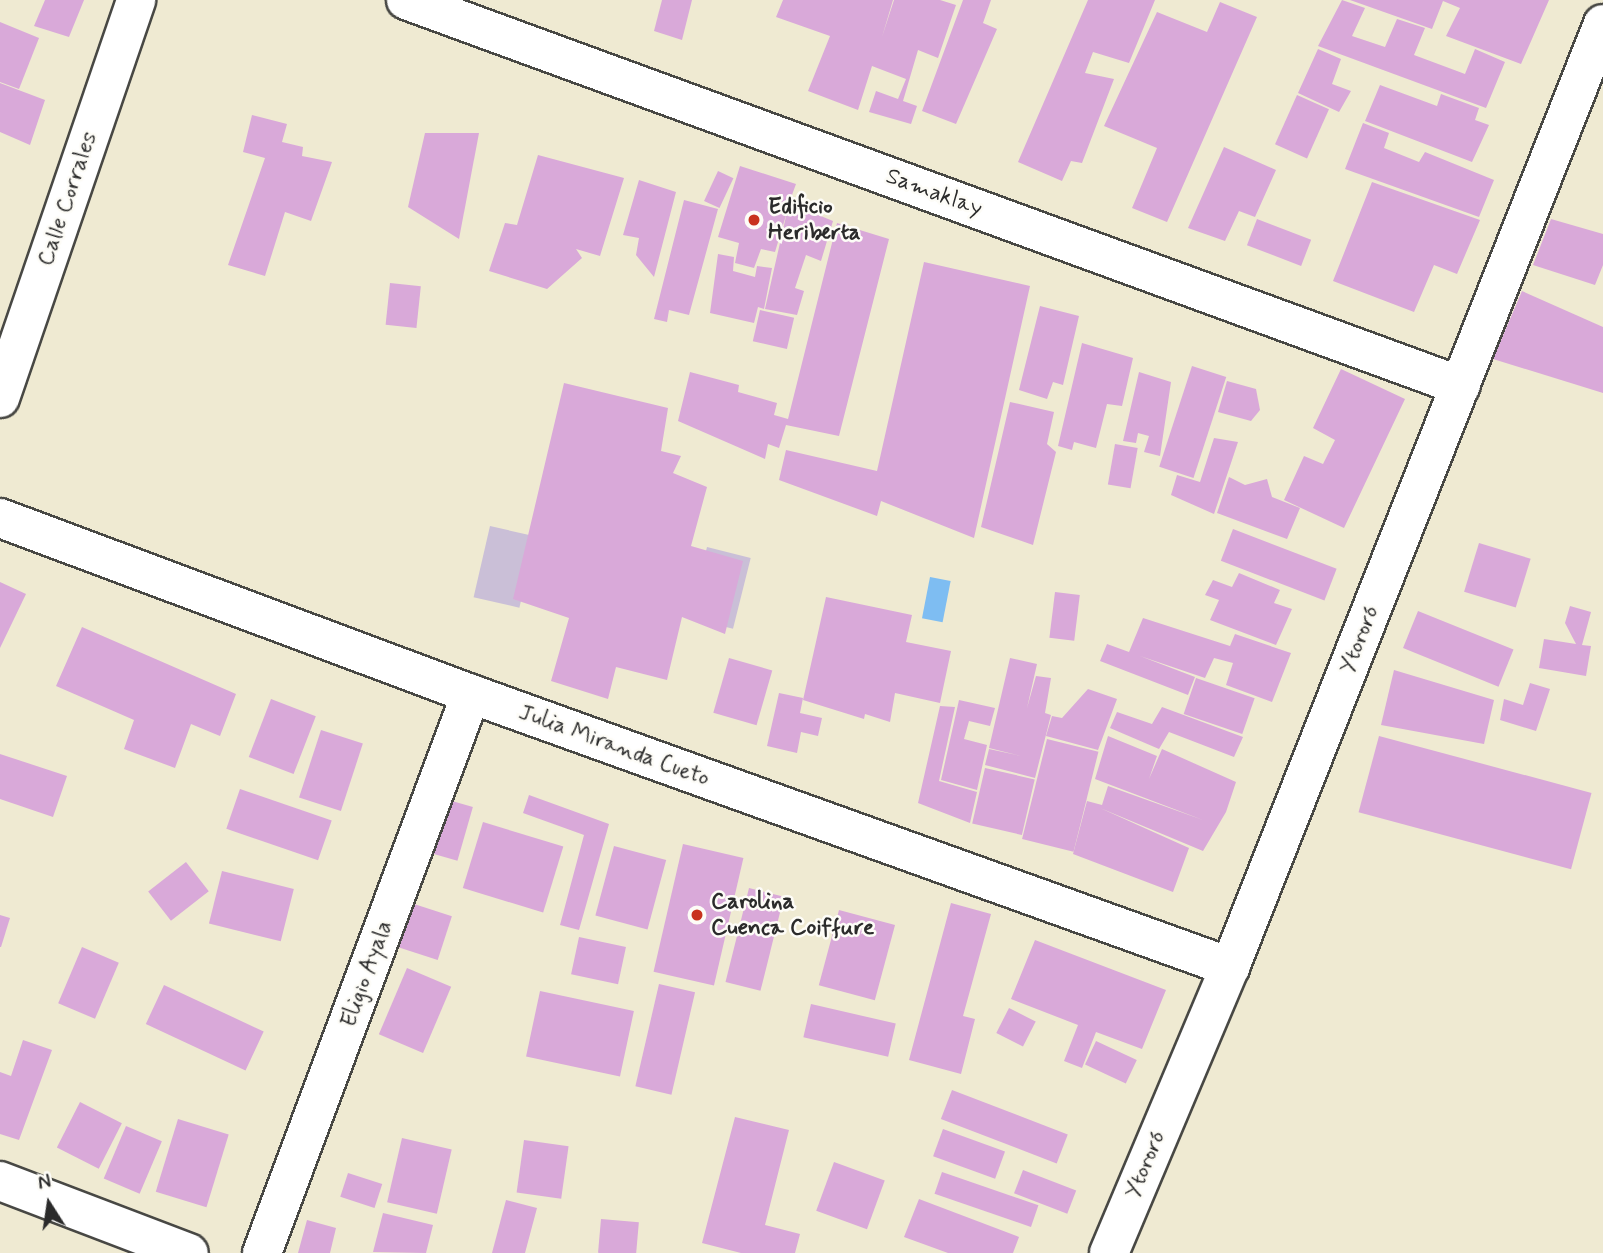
<!DOCTYPE html>
<html>
<head>
<meta charset="utf-8">
<style>
  body { margin:0 }
  #map { position:relative; width:1603px; height:1253px; overflow:hidden; background:#efead2; font-family:Mynerve,sans-serif }
  div>[style] { position:absolute }
  .industrial>* { inset:0; background:#cabfd7; transform-origin:0 0 }
  .water>* { inset:0; background:#7ebdf2; transform-origin:0 0 }
  .building>* { inset:0; background:#d9a9d9; transform-origin:0 0 }
  .roads { filter:drop-shadow(2px 0 #484844) drop-shadow(-2px 0 #484844) drop-shadow(0 2px #484844) drop-shadow(0 -2px #484844) }
  .minor>* { height:38px; margin:-19px; padding:0 19px; transform-origin:19px; border-radius:19px; background:#fff }
  .tertiary>* { height:38px; margin:-19px; padding:0 19px; transform-origin:19px; border-radius:19px; background:#fff }
  .dots>* { width:19px; height:19px; translate:-50% -50%; box-sizing:border-box; border:4px solid #fdfcf7; border-radius:50% }
  span { translate:-50% -50%; white-space:nowrap; text-align:center; line-height:1.15; -webkit-text-stroke:5px #fdfcf7; paint-order:stroke }
  .street-label { font-size:23px; color:#2b2b2b }
  .poi-label { font-size:23px; color:#2b2b2b; font-weight:700 }
  .left { translate:0 -50%; text-align:left }
  .north { position:absolute; left:14px; top:1169px; width:70px; height:70px; -webkit-text-stroke:5px #fdfcf7; paint-order:stroke; rotate:348deg; font-size:19px; font-weight:700; line-height:28px; text-align:center; color:#2b2b2b }
  .north::after { content:''; display:block; margin:auto; width:24px; height:32px; background:#2b2b2b; clip-path:polygon(50% 0,100% 100%,50% 72%,0 100%) }
</style>
</head>
<body>
<div id="map">
  <div class="industrial">
    <div style="left:490px;top:526px;width:47px;height:73px;rotate:13deg"></div>
    <div style="left:707px;top:547px;width:45px;height:73px;rotate:14deg"></div>
  </div>
  <div class="water">
    <div style="left:930px;top:577px;width:21px;height:42px;rotate:11deg"></div>
  </div>
  <div class="building">
    <div style="clip-path:polygon(45px 0,84px 0,69px 37px,34px 26px)"></div>
    <div style="clip-path:polygon(662px 0,692px 0,682px 40px,654px 31px)"></div>
    <div style="clip-path:polygon(783px 0,893px 0,882px 37px,894px 0,940px 0,956px 5px,938px 58px,918px 50px,903px 101px,917px 106px,911px 124px,869px 112px,876px 91px,898px 99px,906px 79px,872px 66px,858px 110px,808px 91px,830px 36px,776px 17px)"></div>
    <div style="clip-path:polygon(963px 0,991px 0,983px 23px,997px 29px,956px 124px,922px 111px)"></div>
    <div style="clip-path:polygon(1088px 0,1155px 0,1129px 63px,1093px 52px,1085px 73px,1114px 79px,1082px 163px,1071px 161px,1062px 181px,1018px 162px)"></div>
    <div style="clip-path:polygon(1342px 0,1365px 8px,1352px 36px,1385px 47px,1397px 19px,1425px 28px,1414px 55px,1465px 74px,1475px 49px,1505px 62px,1486px 108px,1318px 46px)"></div>
    <div style="clip-path:polygon(1350px 0,1549px 0,1521px 64px,1446px 36px,1460px 8px,1443px 1px,1432px 29px)"></div>
    <div style="clip-path:polygon(1220px 2px,1257px 17px,1167px 222px,1132px 208px,1157px 148px,1104px 126px,1157px 12px,1207px 32px)"></div>
    <div style="clip-path:polygon(0 22px,39px 38px,19px 89px,0 82px)"></div>
    <div style="clip-path:polygon(1318px 49px,1341px 59px,1332px 84px,1351px 91px,1339px 112px,1298px 93px)"></div>
    <div style="clip-path:polygon(0 83px,45px 100px,30px 145px,0 132px)"></div>
    <div style="clip-path:polygon(1380px 85px,1437px 106px,1441px 94px,1479px 108px,1475px 120px,1489px 125px,1472px 162px,1365px 121px)"></div>
    <div style="left:1297px;top:95px;width:35px;height:54px;rotate:24deg"></div>
    <div style="clip-path:polygon(252px 115px,287px 124px,282px 142px,303px 147px,302px 156px,332px 162px,311px 221px,285px 212px,265px 276px,228px 265px,265px 158px,243px 152px)"></div>
    <div style="clip-path:polygon(1363px 123px,1389px 133px,1384px 148px,1419px 162px,1425px 152px,1494px 180px,1479px 217px,1345px 169px)"></div>
    <div style="clip-path:polygon(425px 133px,479px 133px,459px 239px,408px 207px)"></div>
    <div style="clip-path:polygon(1224px 147px,1276px 170px,1255px 217px,1239px 211px,1225px 241px,1188px 228px)"></div>
    <div style="clip-path:polygon(538px 155px,624px 178px,600px 256px,576px 249px,582px 258px,547px 289px,489px 271px,505px 223px,517px 225px)"></div>
    <div style="clip-path:polygon(740px 166px,796px 184px,789px 203px,833px 221px,821px 261px,806px 255px,795px 288px,804px 291px,797px 315px,765px 309px,787px 212px,775px 252px,761px 249px,754px 268px,735px 263px,739px 243px,718px 237px)"></div>
    <div style="left:718px;top:171px;width:17px;height:33px;rotate:25deg"></div>
    <div style="clip-path:polygon(639px 180px,676px 192px,654px 277px,636px 255px,639px 238px,623px 235px)"></div>
    <div style="clip-path:polygon(1372px 182px,1480px 220px,1457px 274px,1434px 265px,1414px 312px,1333px 281px)"></div>
    <div style="clip-path:polygon(684px 200px,718px 209px,689px 315px,669px 310px,667px 322px,654px 319px)"></div>
    <div style="left:1257px;top:219px;width:58px;height:28px;rotate:21deg"></div>
    <div style="clip-path:polygon(1551px 219px,1603px 234px,1603px 265px,1595px 285px,1533px 265px)"></div>
    <div style="clip-path:polygon(837px 223px,889px 239px,839px 436px,786px 425px,779px 448px,768px 444px,765px 459px,678px 421px,690px 372px,739px 385px,738px 392px,777px 403px,774px 415px,788px 419px)"></div>
    <div style="clip-path:polygon(718px 254px,734px 257px,733px 271px,755px 277px,757px 266px,772px 268px,764px 309px,758px 307px,754px 323px,710px 313px)"></div>
    <div style="clip-path:polygon(924px 262px,1030px 286px,974px 538px,881px 501px,877px 516px,779px 480px,786px 450px,877px 471px)"></div>
    <div style="left:390px;top:283px;width:31px;height:42px;rotate:6deg"></div>
    <div style="clip-path:polygon(1522px 291px,1603px 327px,1603px 393px,1493px 359px)"></div>
    <div style="clip-path:polygon(1040px 306px,1079px 316px,1063px 385px,1053px 382px,1047px 399px,1019px 390px)"></div>
    <div style="left:760px;top:310px;width:35px;height:32px;rotate:13deg"></div>
    <div style="clip-path:polygon(1082px 343px,1133px 358px,1122px 406px,1107px 404px,1096px 448px,1074px 442px,1072px 450px,1058px 446px)"></div>
    <div style="left:1192px;top:366px;width:36px;height:106px;rotate:18deg"></div>
    <div style="clip-path:polygon(1341px 369px,1405px 399px,1344px 528px,1284px 500px,1304px 456px,1323px 464px,1335px 440px,1313px 428px)"></div>
    <div style="clip-path:polygon(1139px 372px,1171px 382px,1160px 456px,1144px 452px,1149px 436px,1138px 433px,1136px 443px,1123px 441px)"></div>
    <div style="clip-path:polygon(1227px 381px,1256px 389px,1260px 410px,1251px 421px,1218px 412px)"></div>
    <div style="clip-path:polygon(564px 383px,668px 408px,661px 451px,681px 456px,673px 473px,707px 487px,691px 546px,743px 561px,725px 634px,682px 617px,667px 680px,616px 667px,608px 699px,551px 681px,569px 618px,513px 599px)"></div>
    <div style="clip-path:polygon(1010px 402px,1054px 412px,1047px 444px,1056px 452px,1033px 545px,981px 527px)"></div>
    <div style="clip-path:polygon(1214px 438px,1238px 442px,1214px 514px,1171px 495px,1177px 475px,1200px 482px)"></div>
    <div style="left:1115px;top:444px;width:23px;height:41px;rotate:10deg"></div>
    <div style="clip-path:polygon(1229px 477px,1245px 485px,1267px 479px,1272px 497px,1300px 508px,1287px 539px,1217px 513px)"></div>
    <div style="left:1233px;top:529px;width:111px;height:34px;rotate:21deg"></div>
    <div style="left:1479px;top:543px;width:54px;height:51px;rotate:17deg"></div>
    <div style="clip-path:polygon(1239px 573px,1280px 590px,1274px 603px,1292px 609px,1276px 645px,1210px 620px,1219px 600px,1205px 595px,1213px 580px,1232px 587px)"></div>
    <div style="clip-path:polygon(0 582px,26px 594px,0 648px)"></div>
    <div style="left:1055px;top:592px;width:25px;height:46px;rotate:7deg"></div>
    <div style="clip-path:polygon(826px 597px,912px 615px,906px 642px,951px 651px,940px 703px,895px 693px,890px 722px,865px 714px,864px 719px,803px 700px)"></div>
    <div style="clip-path:polygon(1570px 606px,1591px 612px,1582px 645px,1591px 646px,1586px 676px,1539px 668px,1544px 639px,1576px 644px,1565px 623px)"></div>
    <div style="left:1418px;top:611px;width:103px;height:40px;rotate:22deg"></div>
    <div style="clip-path:polygon(1143px 618px,1230px 646px,1235px 634px,1291px 653px,1272px 702px,1226px 685px,1233px 663px,1214px 658px,1205px 678px,1140px 656px,1195px 677px,1188px 695px,1100px 661px,1107px 644px,1129px 652px)"></div>
    <div style="clip-path:polygon(82px 627px,236px 694px,220px 736px,191px 724px,175px 768px,124px 749px,134px 720px,56px 686px)"></div>
    <div style="left:729px;top:658px;width:45px;height:57px;rotate:16deg"></div>
    <div style="clip-path:polygon(1010px 658px,1037px 664px,1027px 708px,1036px 676px,1051px 678px,1045px 713px,1051px 715px,1035px 778px,985px 765px,989px 749px,1021px 756px,989px 748px)"></div>
    <div style="clip-path:polygon(1394px 670px,1494px 700px,1484px 744px,1381px 725px)"></div>
    <div style="left:1196px;top:678px;width:62px;height:38px;rotate:19deg"></div>
    <div style="clip-path:polygon(1530px 683px,1550px 689px,1536px 731px,1500px 720px,1504px 699px,1523px 705px)"></div>
    <div style="clip-path:polygon(1088px 689px,1117px 699px,1098px 750px,1046px 736px,1052px 716px,1062px 718px)"></div>
    <div style="clip-path:polygon(779px 693px,803px 698px,800px 713px,822px 718px,818px 736px,801px 732px,797px 753px,767px 746px)"></div>
    <div style="left:271px;top:699px;width:48px;height:62px;rotate:21deg"></div>
    <div style="clip-path:polygon(959px 700px,995px 708px,990px 726px,969px 721px,964px 739px,987px 745px,977px 790px,941px 780px)"></div>
    <div style="clip-path:polygon(940px 706px,955px 707px,939px 781px,977px 792px,970px 823px,918px 803px)"></div>
    <div style="clip-path:polygon(1162px 707px,1243px 737px,1234px 757px,1169px 732px,1159px 749px,1110px 728px,1117px 712px,1152px 724px)"></div>
    <div style="left:321px;top:730px;width:44px;height:71px;rotate:18deg"></div>
    <div style="clip-path:polygon(1108px 736px,1157px 756px,1149px 779px,1162px 749px,1236px 782px,1226px 812px,1203px 851px,1100px 808px,1189px 848px,1173px 892px,1073px 854px,1087px 801px,1102px 805px,1108px 786px,1203px 820px,1095px 779px)"></div>
    <div style="left:1379px;top:736px;width:220px;height:79px;rotate:15deg"></div>
    <div style="left:1047px;top:739px;width:53px;height:103px;rotate:14deg"></div>
    <div style="clip-path:polygon(0 754px,67px 776px,53px 817px,0 799px)"></div>
    <div style="left:985px;top:768px;width:51px;height:57px;rotate:13deg"></div>
    <div style="left:240px;top:789px;width:97px;height:42px;rotate:19deg"></div>
    <div style="clip-path:polygon(529px 795px,609px 824px,579px 930px,560px 925px,584px 835px,523px 813px)"></div>
    <div style="left:445px;top:799px;width:29px;height:56px;rotate:16deg"></div>
    <div style="left:483px;top:822px;width:84px;height:69px;rotate:17deg"></div>
    <div style="left:683px;top:844px;width:62px;height:131px;rotate:13deg"></div>
    <div style="left:614px;top:846px;width:54px;height:72px;rotate:15deg"></div>
    <div style="left:186px;top:862px;width:37px;height:48px;rotate:52deg"></div>
    <div style="left:222px;top:871px;width:74px;height:54px;rotate:14deg"></div>
    <div style="left:749px;top:888px;width:36px;height:97px;rotate:14deg"></div>
    <div style="left:411px;top:903px;width:43px;height:46px;rotate:18deg"></div>
    <div style="clip-path:polygon(951px 903px,991px 914px,963px 1016px,975px 1019px,961px 1074px,909px 1060px)"></div>
    <div style="left:839px;top:910px;width:58px;height:78px;rotate:15deg"></div>
    <div style="clip-path:polygon(0 915px,10px 918px,1px 947px,0 947px)"></div>
    <div style="left:579px;top:937px;width:48px;height:38px;rotate:12deg"></div>
    <div style="clip-path:polygon(1035px 940px,1166px 990px,1142px 1049px,1096px 1032px,1082px 1068px,1064px 1061px,1078px 1025px,1011px 999px)"></div>
    <div style="left:82px;top:947px;width:40px;height:61px;rotate:23deg"></div>
    <div style="left:407px;top:968px;width:48px;height:72px;rotate:23deg"></div>
    <div style="left:659px;top:984px;width:37px;height:105px;rotate:13deg"></div>
    <div style="left:164px;top:985px;width:110px;height:43px;rotate:25deg"></div>
    <div style="left:540px;top:991px;width:96px;height:67px;rotate:12deg"></div>
    <div style="left:811px;top:1004px;width:87px;height:34px;rotate:13deg"></div>
    <div style="left:1009px;top:1008px;width:30px;height:28px;rotate:27deg"></div>
    <div style="clip-path:polygon(23px 1040px,52px 1050px,19px 1140px,0 1134px,0 1072px,11px 1076px)"></div>
    <div style="left:1096px;top:1041px;width:45px;height:26px;rotate:25deg"></div>
    <div style="left:952px;top:1090px;width:124px;height:31px;rotate:21deg"></div>
    <div style="left:80px;top:1102px;width:47px;height:51px;rotate:27deg"></div>
    <div style="clip-path:polygon(735px 1117px,789px 1130px,765px 1225px,800px 1234px,795px 1253px,741px 1253px,702px 1243px)"></div>
    <div style="left:178px;top:1119px;width:53px;height:76px;rotate:17deg"></div>
    <div style="left:126px;top:1126px;width:39px;height:57px;rotate:23deg"></div>
    <div style="left:943px;top:1129px;width:66px;height:29px;rotate:20deg"></div>
    <div style="left:402px;top:1138px;width:51px;height:66px;rotate:13deg"></div>
    <div style="left:524px;top:1140px;width:45px;height:53px;rotate:8deg"></div>
    <div style="left:834px;top:1162px;width:54px;height:52px;rotate:20deg"></div>
    <div style="left:1023px;top:1170px;width:57px;height:25px;rotate:21deg"></div>
    <div style="left:942px;top:1172px;width:102px;height:23px;rotate:19deg"></div>
    <div style="left:348px;top:1173px;width:36px;height:25px;rotate:18deg"></div>
    <div style="clip-path:polygon(919px 1199px,1019px 1237px,1013px 1253px,948px 1253px,904px 1237px)"></div>
    <div style="clip-path:polygon(506px 1200px,537px 1208px,525px 1253px,492px 1253px)"></div>
    <div style="clip-path:polygon(383px 1213px,433px 1225px,426px 1253px,373px 1252px)"></div>
    <div style="left:601px;top:1219px;width:38px;height:34px;rotate:5deg"></div>
    <div style="clip-path:polygon(307px 1220px,336px 1228px,330px 1253px,298px 1253px)"></div>
  </div>
  <div class="roads">
    <div class="minor">
      <div style="left:406px;top:0;width:1123px;rotate:20.1deg"></div>
      <div style="left:0;top:398px;width:421px;rotate:-71.1deg"></div>
      <div style="left:0;top:1181px;width:202px;rotate:20.9deg"></div>
    </div>
    <div class="tertiary">
      <div style="left:0;top:518px;width:503px;rotate:20.49deg"></div>
      <div style="left:471px;top:694px;width:807px;rotate:19.78deg"></div>
      <div style="left:262px;top:1253px;width:597px;rotate:-69.5deg"></div>
      <div style="left:1109px;top:1253px;width:311px;rotate:-67.1deg"></div>
      <div style="left:1230px;top:967px;width:1014px;rotate:-68.42deg"></div>
    </div>
  </div>
  <div class="dots">
    <div style="left:754px;top:220px;background:#c8321e"></div>
    <div style="left:697px;top:915px;background:#c8321e"></div>
  </div>
  <div class="street-label">
    <span style="left:934px;top:193px;rotate:20deg">Samaklay</span>
    <span style="left:68px;top:199px;rotate:-71deg">Calle Corrales</span>
    <span style="left:1360px;top:640px;rotate:-68deg">Ytororó</span>
    <span style="left:614px;top:746px;rotate:20deg">Julia Miranda Cueto</span>
    <span style="left:367px;top:974px;rotate:-70deg">Eligio Ayala</span>
    <span style="left:1146px;top:1165px;rotate:-67deg">Ytororó</span>
  </div>
  <div class="poi-label">
    <span class="left" style="left:768px;top:220px">Edificio<br>Heriberta</span>
    <span class="left" style="left:711px;top:915px">Carolina<br>Cuenca Coiffure</span>
  </div>
  <div class="north">N</div>
</div>
</body>
</html>
